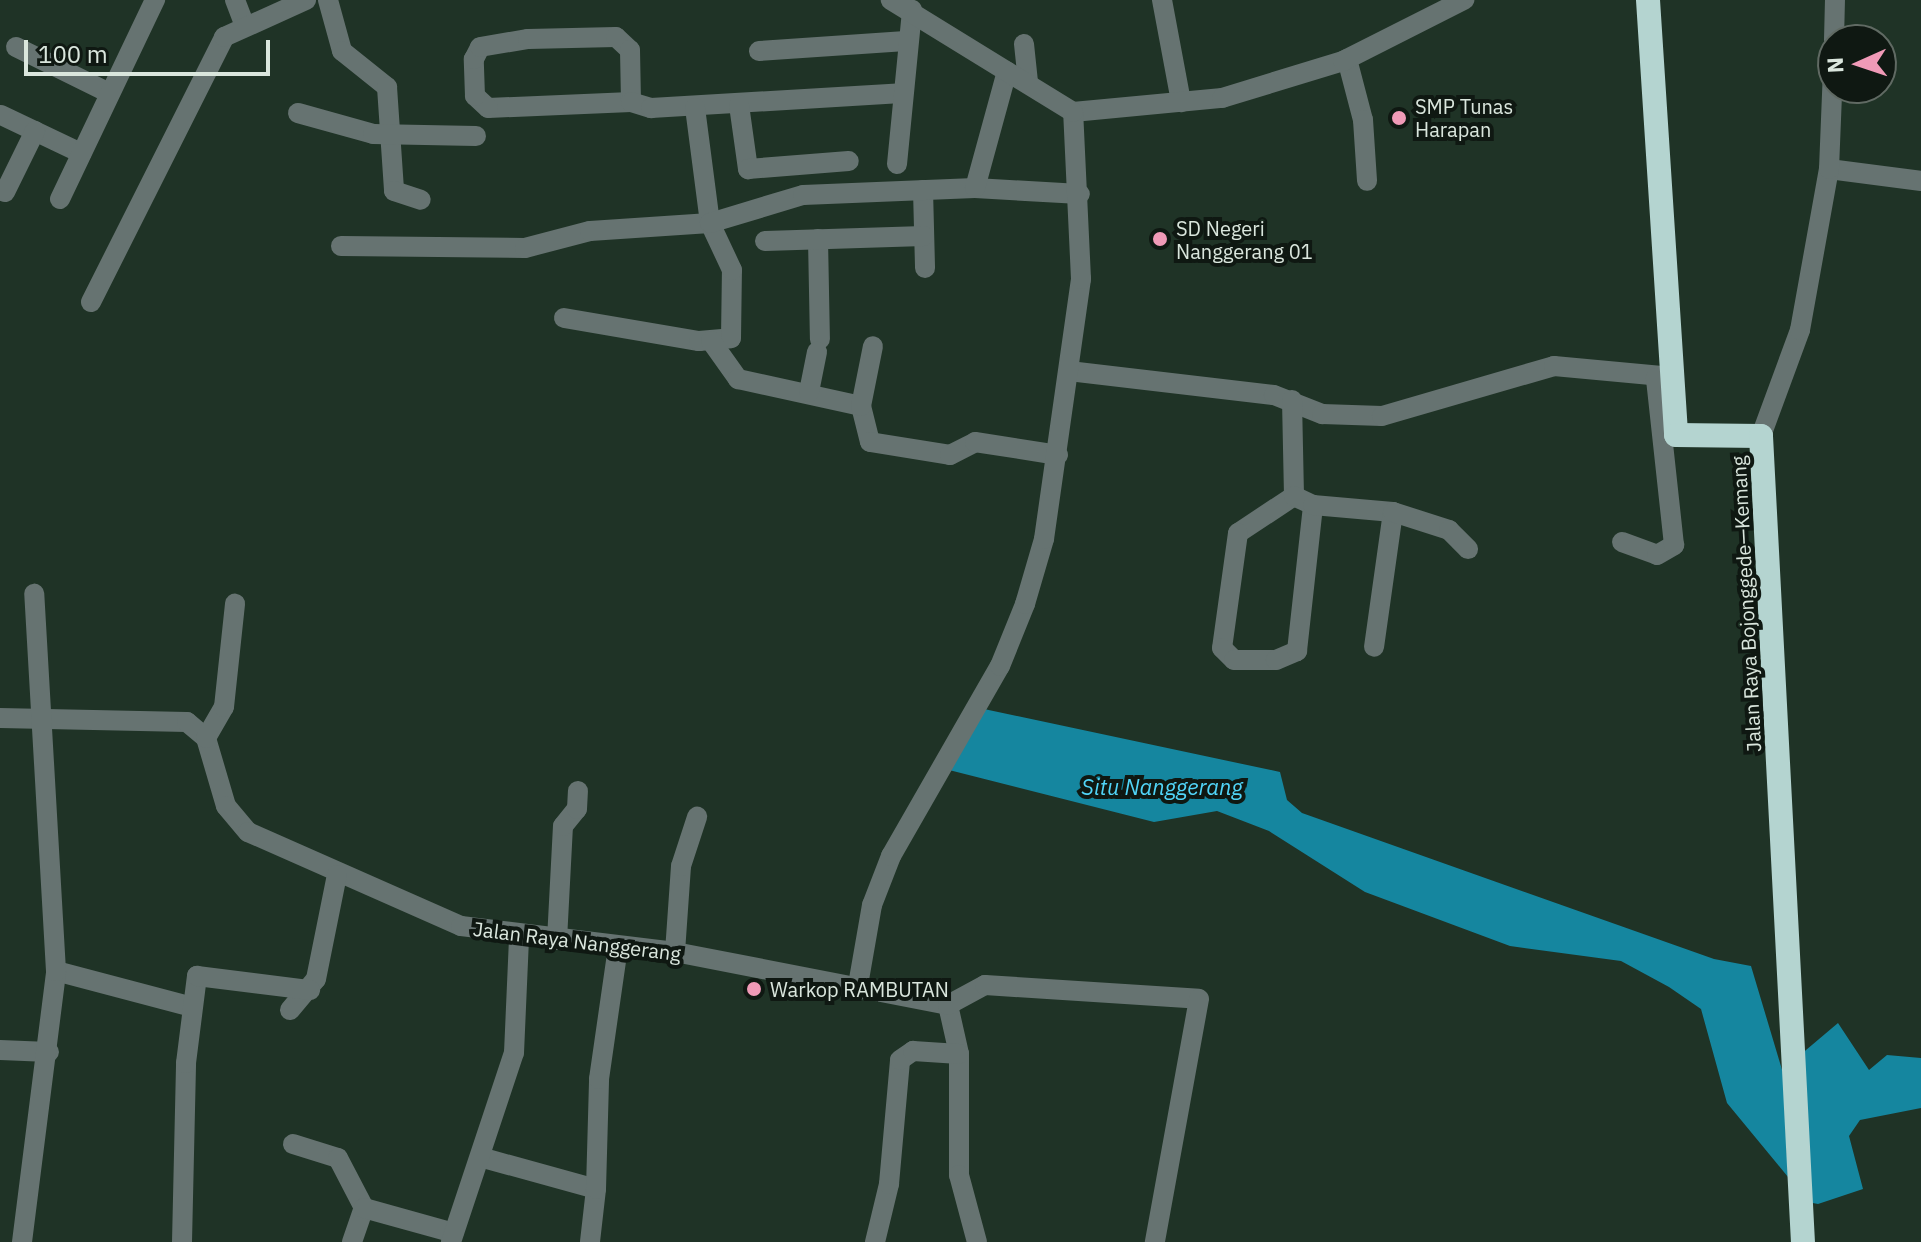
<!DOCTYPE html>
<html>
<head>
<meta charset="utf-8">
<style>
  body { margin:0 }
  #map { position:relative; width:1921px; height:1242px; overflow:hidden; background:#1f3326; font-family:"IBM Plex Sans",sans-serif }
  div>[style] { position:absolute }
  .water>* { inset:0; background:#15869f }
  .minor>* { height:20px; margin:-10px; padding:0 10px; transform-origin:10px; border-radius:10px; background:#667371 }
  .highway>* { height:24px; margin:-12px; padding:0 12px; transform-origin:12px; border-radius:12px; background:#b4d4d0 }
  .dots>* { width:22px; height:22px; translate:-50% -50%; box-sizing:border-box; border:4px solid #0f1812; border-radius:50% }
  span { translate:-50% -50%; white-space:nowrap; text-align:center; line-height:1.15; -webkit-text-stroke:8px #0f1812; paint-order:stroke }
  .poi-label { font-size:20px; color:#dae6dd }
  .left { translate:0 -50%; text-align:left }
  .street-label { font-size:20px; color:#dae6dd }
  .water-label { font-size:22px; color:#51d5f8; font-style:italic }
  .north { position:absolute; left:1817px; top:24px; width:80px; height:80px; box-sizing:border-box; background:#0f1812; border:2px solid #606a63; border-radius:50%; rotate:267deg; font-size:22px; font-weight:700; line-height:32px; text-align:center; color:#dae6dd }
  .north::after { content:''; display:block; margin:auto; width:28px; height:36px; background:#f09ab7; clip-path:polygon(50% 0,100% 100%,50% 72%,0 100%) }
  .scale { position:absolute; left:24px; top:40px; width:246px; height:36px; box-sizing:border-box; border:4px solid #dae6dd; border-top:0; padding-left:10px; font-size:24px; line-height:28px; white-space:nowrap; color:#dae6dd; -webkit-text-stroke:6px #0f1812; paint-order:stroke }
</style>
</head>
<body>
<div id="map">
  <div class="water">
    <div style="clip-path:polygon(984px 709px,1280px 772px,1287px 800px,1302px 813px,1714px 959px,1751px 966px,1783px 1073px,1788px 1177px,1727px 1103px,1701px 1009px,1669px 987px,1621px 961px,1510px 946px,1365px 892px,1269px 831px,1217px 811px,1154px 822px,949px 770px)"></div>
    <div style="clip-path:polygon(1838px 1023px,1869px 1070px,1887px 1055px,1921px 1058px,1921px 1108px,1860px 1120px,1849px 1136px,1863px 1189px,1818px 1204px,1797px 1200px,1793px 1061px)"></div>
  </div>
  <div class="minor">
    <div style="left:235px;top:0;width:25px;rotate:69deg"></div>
    <div style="left:328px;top:0;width:53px;rotate:74.6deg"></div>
    <div style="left:342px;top:51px;width:58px;rotate:38.7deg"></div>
    <div style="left:387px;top:87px;width:104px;rotate:86.1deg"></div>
    <div style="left:394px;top:191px;width:28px;rotate:18deg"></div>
    <div style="left:1162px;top:0;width:104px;rotate:79.4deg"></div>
    <div style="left:1834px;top:40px;width:40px;rotate:-88.6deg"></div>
    <div style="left:1024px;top:44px;width:39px;rotate:84deg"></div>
    <div style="left:16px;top:47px;width:104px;rotate:26.3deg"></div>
    <div style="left:759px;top:51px;width:147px;rotate:-3.9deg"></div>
    <div style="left:1347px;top:59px;width:63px;rotate:75.3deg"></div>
    <div style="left:1363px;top:120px;width:61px;rotate:86.2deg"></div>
    <div style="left:631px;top:102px;width:143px;rotate:177.6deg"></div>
    <div style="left:488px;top:108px;width:18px;rotate:-137deg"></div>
    <div style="left:475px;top:96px;width:37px;rotate:-92deg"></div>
    <div style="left:474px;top:59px;width:13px;rotate:-63deg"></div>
    <div style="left:480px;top:47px;width:49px;rotate:-9.5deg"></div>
    <div style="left:528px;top:39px;width:88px;rotate:-1.3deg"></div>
    <div style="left:616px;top:37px;width:19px;rotate:43deg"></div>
    <div style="left:630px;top:50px;width:52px;rotate:88.9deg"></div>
    <div style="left:631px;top:102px;width:21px;rotate:17deg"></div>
    <div style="left:651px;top:108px;width:251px;rotate:-3.4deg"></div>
    <div style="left:739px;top:105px;width:65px;rotate:82deg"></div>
    <div style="left:748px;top:169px;width:101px;rotate:-4.5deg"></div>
    <div style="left:1073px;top:112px;width:150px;rotate:-5.4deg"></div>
    <div style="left:1222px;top:98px;width:127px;rotate:-17deg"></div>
    <div style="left:1343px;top:61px;width:136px;rotate:-26.8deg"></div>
    <div style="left:298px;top:113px;width:78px;rotate:15.6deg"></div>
    <div style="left:373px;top:134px;width:103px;rotate:1.1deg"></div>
    <div style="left:1px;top:115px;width:89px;rotate:25.4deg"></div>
    <div style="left:897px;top:164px;width:155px;rotate:-84.4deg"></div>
    <div style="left:1829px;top:169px;width:93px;rotate:7.4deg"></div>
    <div style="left:975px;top:188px;width:105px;rotate:3.3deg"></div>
    <div style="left:923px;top:190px;width:78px;rotate:88.5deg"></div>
    <div style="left:5px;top:192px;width:68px;rotate:-63.8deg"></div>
    <div style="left:60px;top:199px;width:221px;rotate:-64.5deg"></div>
    <div style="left:818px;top:239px;width:100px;rotate:88.9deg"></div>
    <div style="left:765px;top:241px;width:159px;rotate:-1.8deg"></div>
    <div style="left:341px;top:246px;width:184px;rotate:0.6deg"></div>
    <div style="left:525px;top:248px;width:67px;rotate:-14.7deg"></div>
    <div style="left:590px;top:231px;width:120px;rotate:-3.8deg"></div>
    <div style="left:710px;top:223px;width:116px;rotate:-97.4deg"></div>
    <div style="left:91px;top:302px;width:297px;rotate:-63.3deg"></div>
    <div style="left:224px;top:37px;width:90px;rotate:-24.3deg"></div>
    <div style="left:564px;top:318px;width:137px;rotate:9.7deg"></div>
    <div style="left:699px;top:341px;width:32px;rotate:-5deg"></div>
    <div style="left:731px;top:338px;width:68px;rotate:-89.2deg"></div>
    <div style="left:732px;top:270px;width:52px;rotate:-115.1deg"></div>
    <div style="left:710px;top:223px;width:97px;rotate:-16.8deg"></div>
    <div style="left:803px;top:195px;width:172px;rotate:-2.3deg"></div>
    <div style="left:975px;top:188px;width:121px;rotate:-74.7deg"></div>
    <div style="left:711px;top:341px;width:47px;rotate:54.6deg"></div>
    <div style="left:738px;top:379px;width:126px;rotate:12.4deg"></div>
    <div style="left:861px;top:406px;width:37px;rotate:76deg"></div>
    <div style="left:870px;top:442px;width:81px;rotate:9.2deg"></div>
    <div style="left:950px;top:455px;width:28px;rotate:-27deg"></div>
    <div style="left:975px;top:442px;width:84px;rotate:8.9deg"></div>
    <div style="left:1069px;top:371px;width:206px;rotate:6.7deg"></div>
    <div style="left:1274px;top:395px;width:52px;rotate:21.6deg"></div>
    <div style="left:1322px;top:414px;width:60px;rotate:1.9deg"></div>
    <div style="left:1382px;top:416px;width:179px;rotate:-16.2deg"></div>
    <div style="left:1554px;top:366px;width:119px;rotate:5.3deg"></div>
    <div style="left:809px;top:392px;width:41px;rotate:-78.7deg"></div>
    <div style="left:1292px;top:400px;width:96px;rotate:88.8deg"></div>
    <div style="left:1294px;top:496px;width:67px;rotate:146.5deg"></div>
    <div style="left:1238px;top:533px;width:116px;rotate:97.9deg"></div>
    <div style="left:1222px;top:648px;width:17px;rotate:45deg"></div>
    <div style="left:1234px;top:660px;width:42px"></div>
    <div style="left:1276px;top:660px;width:23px;rotate:-23deg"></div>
    <div style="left:1297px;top:651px;width:147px;rotate:-83.7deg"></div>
    <div style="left:1313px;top:505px;width:21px;rotate:-155deg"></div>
    <div style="left:861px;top:406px;width:61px;rotate:-78.7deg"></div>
    <div style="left:1761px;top:436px;width:113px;rotate:-69.8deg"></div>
    <div style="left:1800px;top:330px;width:164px;rotate:-79.8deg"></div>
    <div style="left:1829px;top:169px;width:100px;rotate:-87.7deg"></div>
    <div style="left:1313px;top:505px;width:80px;rotate:5deg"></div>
    <div style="left:1393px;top:512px;width:136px;rotate:98deg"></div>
    <div style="left:1393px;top:512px;width:59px;rotate:17.8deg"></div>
    <div style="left:1449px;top:530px;width:27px;rotate:45deg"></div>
    <div style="left:1622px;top:542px;width:37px;rotate:20deg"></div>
    <div style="left:1657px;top:555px;width:20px;rotate:-30deg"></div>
    <div style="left:1674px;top:545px;width:168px;rotate:-96.2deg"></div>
    <div style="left:0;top:718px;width:187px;rotate:1.2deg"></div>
    <div style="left:187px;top:722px;width:25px;rotate:40deg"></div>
    <div style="left:206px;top:738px;width:71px;rotate:73.6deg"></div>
    <div style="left:226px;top:806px;width:34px;rotate:50deg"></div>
    <div style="left:248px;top:832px;width:233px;rotate:23.8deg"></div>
    <div style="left:461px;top:926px;width:216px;rotate:6.9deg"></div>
    <div style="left:675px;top:952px;width:278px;rotate:11deg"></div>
    <div style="left:948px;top:1005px;width:50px;rotate:77.3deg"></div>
    <div style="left:959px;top:1054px;width:121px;rotate:90deg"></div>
    <div style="left:959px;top:1175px;width:69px;rotate:75deg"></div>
    <div style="left:206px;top:738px;width:36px;rotate:-60deg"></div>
    <div style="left:224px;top:707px;width:104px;rotate:-83.9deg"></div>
    <div style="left:557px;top:940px;width:114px;rotate:-87deg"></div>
    <div style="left:563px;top:826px;width:22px;rotate:-51deg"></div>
    <div style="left:577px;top:809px;width:18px;rotate:-87deg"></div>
    <div style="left:675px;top:952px;width:86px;rotate:-86deg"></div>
    <div style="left:681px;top:866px;width:52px;rotate:-71.9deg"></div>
    <div style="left:56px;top:971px;width:141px;rotate:14.8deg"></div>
    <div style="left:857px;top:991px;width:87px;rotate:-80.1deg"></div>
    <div style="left:872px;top:905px;width:53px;rotate:-68.8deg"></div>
    <div style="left:891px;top:856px;width:219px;rotate:-60.2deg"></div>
    <div style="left:1000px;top:666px;width:67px;rotate:-68deg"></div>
    <div style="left:1025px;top:604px;width:68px;rotate:-73.7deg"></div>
    <div style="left:1044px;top:539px;width:263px;rotate:-81.9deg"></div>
    <div style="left:1081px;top:279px;width:167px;rotate:-92.7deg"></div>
    <div style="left:1073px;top:112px;width:214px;rotate:-148.4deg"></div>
    <div style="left:948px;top:1005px;width:42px;rotate:-28.4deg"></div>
    <div style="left:985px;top:985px;width:214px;rotate:3.7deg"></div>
    <div style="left:1199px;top:999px;width:247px;rotate:100.3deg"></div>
    <div style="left:290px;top:1010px;width:40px;rotate:-50deg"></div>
    <div style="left:316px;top:979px;width:106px;rotate:-78.6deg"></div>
    <div style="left:0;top:1050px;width:49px;rotate:2.3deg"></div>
    <div style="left:293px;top:1144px;width:47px;rotate:17.3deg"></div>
    <div style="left:338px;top:1158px;width:56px;rotate:62.5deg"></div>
    <div style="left:480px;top:1157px;width:120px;rotate:15.4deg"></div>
    <div style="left:596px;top:1189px;width:53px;rotate:96.5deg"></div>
    <div style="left:596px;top:1189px;width:110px;rotate:-88.4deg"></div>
    <div style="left:599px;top:1079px;width:133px;rotate:-81.8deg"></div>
    <div style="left:22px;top:1242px;width:273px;rotate:-82.8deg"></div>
    <div style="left:56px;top:971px;width:378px;rotate:-93.3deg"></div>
    <div style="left:182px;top:1242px;width:179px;rotate:-88.7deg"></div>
    <div style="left:186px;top:1063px;width:88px;rotate:-82.8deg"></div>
    <div style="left:197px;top:976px;width:114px;rotate:7.1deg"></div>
    <div style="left:352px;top:1242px;width:36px;rotate:-71deg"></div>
    <div style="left:364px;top:1208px;width:93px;rotate:15.5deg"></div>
    <div style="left:451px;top:1242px;width:199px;rotate:-71.6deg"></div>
    <div style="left:514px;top:1053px;width:116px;rotate:-87.5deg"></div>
    <div style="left:875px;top:1242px;width:60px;rotate:-76.4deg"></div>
    <div style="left:889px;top:1184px;width:124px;rotate:-84.9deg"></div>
    <div style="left:900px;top:1060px;width:16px;rotate:-35deg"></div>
    <div style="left:913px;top:1051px;width:46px;rotate:3.7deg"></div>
  </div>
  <div class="highway">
    <div style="left:1648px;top:0;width:436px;rotate:86.3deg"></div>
    <div style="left:1676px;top:435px;width:85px;rotate:0.7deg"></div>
    <div style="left:1761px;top:436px;width:807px;rotate:87.02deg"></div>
  </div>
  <div class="dots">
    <div style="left:1399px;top:118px;background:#f09ab7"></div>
    <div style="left:1160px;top:239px;background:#f09ab7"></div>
    <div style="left:754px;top:989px;background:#f09ab7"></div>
  </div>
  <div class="poi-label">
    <span class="left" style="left:1415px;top:118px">SMP Tunas<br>Harapan</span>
    <span class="left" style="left:1176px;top:240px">SD Negeri<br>Nanggerang 01</span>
    <span class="left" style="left:770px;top:989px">Warkop RAMBUTAN</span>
  </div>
  <div class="street-label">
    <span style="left:1746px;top:604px;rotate:-93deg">Jalan Raya Bojonggede—Kemang</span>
    <span style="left:577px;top:941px;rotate:7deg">Jalan Raya Nanggerang</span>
  </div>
  <div class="water-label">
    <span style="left:1162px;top:787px">Situ Nanggerang</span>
  </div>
  <div class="north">N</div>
  <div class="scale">100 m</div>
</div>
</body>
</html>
